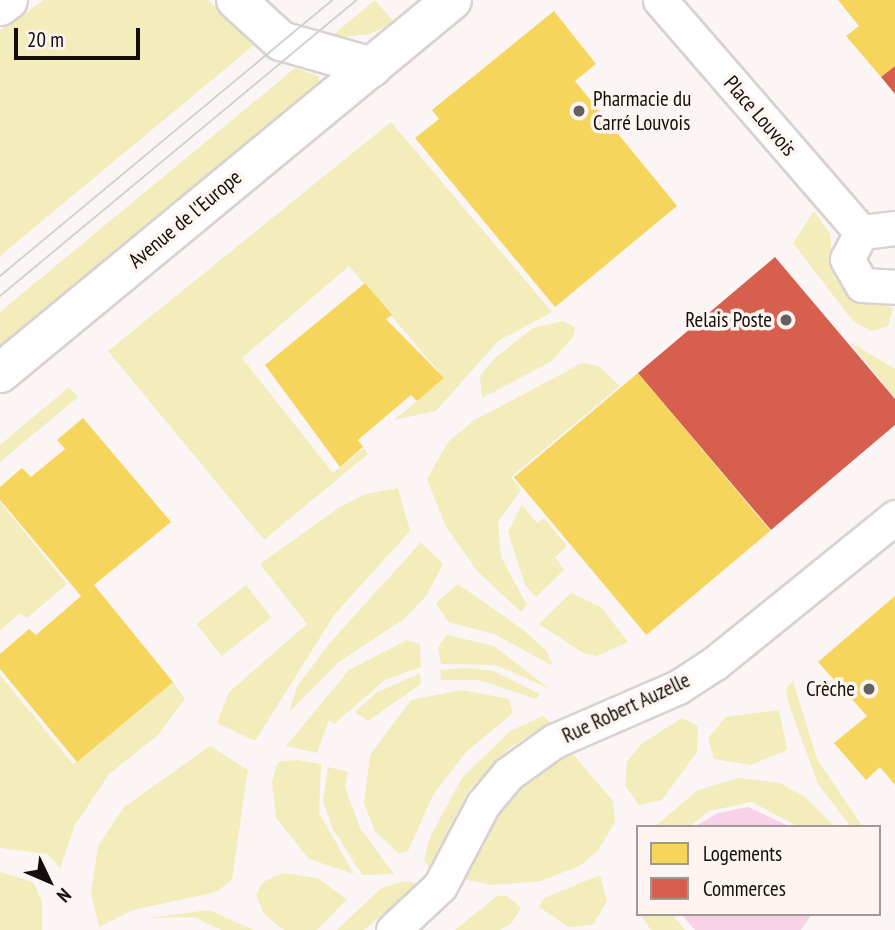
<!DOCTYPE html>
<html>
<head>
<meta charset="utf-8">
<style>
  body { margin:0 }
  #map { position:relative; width:895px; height:930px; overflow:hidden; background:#fbf6f5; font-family:"PT Sans Narrow",sans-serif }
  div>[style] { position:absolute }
  .green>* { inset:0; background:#f3ecbb; transform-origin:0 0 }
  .water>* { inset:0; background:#f8d2e7 }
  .homes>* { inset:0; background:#f6d55c; transform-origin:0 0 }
  .shops>* { inset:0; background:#d6604d }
  .roads { filter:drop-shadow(2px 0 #d8d2d0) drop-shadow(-2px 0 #d8d2d0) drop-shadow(0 2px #d8d2d0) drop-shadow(0 -2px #d8d2d0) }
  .street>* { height:33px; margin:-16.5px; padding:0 16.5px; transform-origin:16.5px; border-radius:16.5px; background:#fefefe }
  .secondary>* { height:38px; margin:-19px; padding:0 19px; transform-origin:19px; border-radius:19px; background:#fefefe }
  .tram>* { height:2px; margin:-1px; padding:0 1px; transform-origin:1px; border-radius:1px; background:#d3d1d0 }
  .dots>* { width:19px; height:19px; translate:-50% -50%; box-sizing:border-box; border:4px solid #fef5f2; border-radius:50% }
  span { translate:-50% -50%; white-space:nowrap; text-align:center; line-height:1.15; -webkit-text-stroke:7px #fef5f2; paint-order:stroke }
  .poi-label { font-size:21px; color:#140e0b }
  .left { translate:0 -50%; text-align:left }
  .right { translate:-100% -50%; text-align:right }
  .street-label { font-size:21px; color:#140e0b }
  .legend { position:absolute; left:636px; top:825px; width:245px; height:91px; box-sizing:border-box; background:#fef5f2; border:2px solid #a09996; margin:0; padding:9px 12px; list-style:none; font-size:21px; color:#140e0b }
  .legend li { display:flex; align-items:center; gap:14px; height:35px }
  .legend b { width:35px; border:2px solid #a09996 }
  .north { position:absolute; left:14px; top:846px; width:70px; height:70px; -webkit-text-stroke:5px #fef5f2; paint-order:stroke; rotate:134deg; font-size:19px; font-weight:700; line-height:28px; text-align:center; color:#140e0b }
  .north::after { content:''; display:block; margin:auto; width:24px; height:32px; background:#140e0b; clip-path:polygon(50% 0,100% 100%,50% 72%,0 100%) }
  .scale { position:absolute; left:14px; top:28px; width:126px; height:32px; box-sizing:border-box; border:4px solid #140e0b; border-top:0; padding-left:9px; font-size:21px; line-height:24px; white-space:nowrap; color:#140e0b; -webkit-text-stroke:5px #fef5f2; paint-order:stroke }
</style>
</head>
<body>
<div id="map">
  <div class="green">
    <div style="clip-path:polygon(44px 0,208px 0,254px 45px,0 256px,0 30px)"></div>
    <div style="clip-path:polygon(375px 0,394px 22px,370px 34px,328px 39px)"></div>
    <div style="clip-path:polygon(295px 68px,319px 76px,319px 82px,0 348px,0 312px)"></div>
    <div style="clip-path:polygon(391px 122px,552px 312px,498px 341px,436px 411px,394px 420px,444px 378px,349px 266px,242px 358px,333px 473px,364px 448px,368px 454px,264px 540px,108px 351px)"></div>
    <div style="clip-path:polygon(814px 211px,830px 234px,834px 276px,846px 292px,893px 308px,888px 326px,872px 331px,853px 321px,793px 243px)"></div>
    <div style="clip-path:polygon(563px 321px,575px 327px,573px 337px,552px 361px,482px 398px,480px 376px,494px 359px,533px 328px)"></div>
    <div style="clip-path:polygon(850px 342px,895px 369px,895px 398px)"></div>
    <div style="clip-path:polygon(582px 363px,599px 366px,620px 386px,511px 477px,521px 490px,498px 522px,501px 557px,527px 605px,521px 612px,478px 572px,446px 527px,427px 479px,448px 442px,473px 421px)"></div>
    <div style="clip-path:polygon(69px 387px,78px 397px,0 462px,0 445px)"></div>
    <div style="clip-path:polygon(398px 488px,410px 531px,334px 615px,255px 741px,217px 723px,229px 692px,307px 624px,260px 564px,337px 509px,365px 494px)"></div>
    <div style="clip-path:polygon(0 502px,67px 584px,27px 618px,20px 613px,0 631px)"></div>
    <div style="clip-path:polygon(522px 505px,537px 523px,544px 518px,567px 546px,555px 557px,564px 570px,536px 597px,525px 585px,508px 532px)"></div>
    <div style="clip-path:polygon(421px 542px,443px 564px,426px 596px,404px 619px,339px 662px,289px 712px,297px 687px,327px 646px)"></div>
    <div style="clip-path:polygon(458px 584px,522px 629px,546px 650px,553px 666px,494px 634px,448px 622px,436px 603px)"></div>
    <div style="left:246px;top:585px;width:41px;height:63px;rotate:52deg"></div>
    <div style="clip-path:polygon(571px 593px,601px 607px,628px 642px,597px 656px,583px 653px,539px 624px)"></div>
    <div style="clip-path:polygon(447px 635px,494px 646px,550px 689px,496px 665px,441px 664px,438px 647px)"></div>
    <div style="clip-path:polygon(407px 640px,420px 644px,421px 667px,385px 680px,334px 724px,329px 720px,317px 753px,286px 746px,349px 670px)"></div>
    <div style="clip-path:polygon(468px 668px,493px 671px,540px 694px,536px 699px,479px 680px,441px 680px,440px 670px)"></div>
    <div style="clip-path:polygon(420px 673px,421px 684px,368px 721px,355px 712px,376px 693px)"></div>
    <div style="clip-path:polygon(0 675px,73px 764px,173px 682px,185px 699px,158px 735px,109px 774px,75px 825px,60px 868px,47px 854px,0 848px)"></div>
    <div style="clip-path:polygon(793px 681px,817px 759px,863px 827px,851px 827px,818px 784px,788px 702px,786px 688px)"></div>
    <div style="clip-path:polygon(462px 690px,509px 699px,513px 713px,466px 752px,433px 795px,408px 851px,398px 853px,375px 831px,364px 803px,370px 755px,411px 700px)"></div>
    <div style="clip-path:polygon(779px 710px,787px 750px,751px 765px,714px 759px,708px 738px,726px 717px)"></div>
    <div style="clip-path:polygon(543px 716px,551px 723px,509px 748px,469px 790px,429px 868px,424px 860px,430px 837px,462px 778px,510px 731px)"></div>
    <div style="clip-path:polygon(682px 718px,698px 726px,697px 752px,662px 800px,639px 805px,625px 786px,627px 762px,641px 744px)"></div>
    <div style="clip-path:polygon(210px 746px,248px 770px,232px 880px,216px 892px,133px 910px,99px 927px,91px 893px,98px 846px,124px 807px)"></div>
    <div style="clip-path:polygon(573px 754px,613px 801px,615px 822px,599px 849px,581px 865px,541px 881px,492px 885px,464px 879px,486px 829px,507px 799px,532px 776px)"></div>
    <div style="clip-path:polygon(297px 760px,321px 764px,319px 813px,354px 874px,309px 859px,276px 818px,272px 782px,278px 762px)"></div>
    <div style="clip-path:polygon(328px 767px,348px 772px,345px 787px,360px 828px,394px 874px,362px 875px,333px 829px,323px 801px)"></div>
    <div style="clip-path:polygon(739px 778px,780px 783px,805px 797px,835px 827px,799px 827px,752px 802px,709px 811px,689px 827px,654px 827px,698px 790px)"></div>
    <div style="clip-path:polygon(0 872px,33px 882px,42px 901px,42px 930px,0 930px)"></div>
    <div style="clip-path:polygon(283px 873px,317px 878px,347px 899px,317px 930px,284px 930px,264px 914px,256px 895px,263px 882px)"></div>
    <div style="clip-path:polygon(600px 875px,607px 901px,593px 925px,569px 927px,539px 907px,544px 898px)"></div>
    <div style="clip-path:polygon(403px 881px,418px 884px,364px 930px,337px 930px,380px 889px)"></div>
    <div style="clip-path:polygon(497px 896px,507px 896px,521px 908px,511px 924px,500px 930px,455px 930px)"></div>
    <div style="clip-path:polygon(209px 910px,254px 930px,221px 930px,194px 917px,147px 918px)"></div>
    <div style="clip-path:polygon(640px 914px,672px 914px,685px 930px,651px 930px)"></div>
  </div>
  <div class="water">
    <div style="clip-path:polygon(748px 807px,791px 827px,694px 827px,718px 813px)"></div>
    <div style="clip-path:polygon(681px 914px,812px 914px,801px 930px,695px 930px)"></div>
  </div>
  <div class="homes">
    <div style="clip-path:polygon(838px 0,895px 0,895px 66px,881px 77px,846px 36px,859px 26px)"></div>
    <div style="clip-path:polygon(554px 11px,596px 64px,575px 81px,677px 206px,555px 307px,415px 138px,439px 119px,432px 110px)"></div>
    <div style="clip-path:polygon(365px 283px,392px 315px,386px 319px,444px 378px,417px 401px,411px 395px,358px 440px,363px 447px,340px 467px,265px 365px)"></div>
    <div style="left:638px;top:373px;width:206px;height:162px;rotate:50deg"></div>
    <div style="clip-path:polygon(83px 418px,171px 522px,94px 585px,173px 682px,77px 762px,0 669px,0 654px,29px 629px,36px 635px,81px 596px,0 500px,0 487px,22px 468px,31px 477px,65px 449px,57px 440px)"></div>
    <div style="clip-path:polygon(895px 596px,895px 785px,880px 767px,866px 780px,834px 743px,867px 716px,818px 662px)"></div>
  </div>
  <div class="shops">
    <div style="clip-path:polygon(895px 66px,895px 94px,881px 77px)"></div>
    <div style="clip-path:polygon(775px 257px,895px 399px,895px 425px,771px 530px,638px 373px)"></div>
  </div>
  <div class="roads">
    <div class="street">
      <div style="left:660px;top:0;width:307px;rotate:49.1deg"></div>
      <div style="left:895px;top:228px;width:34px;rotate:173deg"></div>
      <div style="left:861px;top:232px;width:30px;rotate:117deg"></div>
      <div style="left:847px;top:259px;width:30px;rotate:60deg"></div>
      <div style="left:862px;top:285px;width:33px;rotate:3deg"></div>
      <div style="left:393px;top:930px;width:64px;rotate:-43.1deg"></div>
      <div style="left:440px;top:886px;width:93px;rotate:-62.3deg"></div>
      <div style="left:483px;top:804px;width:39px;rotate:-50deg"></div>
      <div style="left:508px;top:774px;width:57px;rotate:-35.7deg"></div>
      <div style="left:554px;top:741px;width:135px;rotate:-23.5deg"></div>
      <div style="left:678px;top:687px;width:44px;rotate:-33deg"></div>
      <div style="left:715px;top:663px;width:232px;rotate:-39deg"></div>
    </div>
    <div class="secondary">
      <div style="left:236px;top:0;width:61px;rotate:42.3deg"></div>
      <div style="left:281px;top:41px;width:95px;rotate:15.9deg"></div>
      <div style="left:0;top:6px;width:10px;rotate:-37deg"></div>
      <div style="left:0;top:373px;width:586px;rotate:-39.53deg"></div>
    </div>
  </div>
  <div class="tram">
    <div style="left:0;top:276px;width:432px;rotate:-39.7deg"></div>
    <div style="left:0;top:296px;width:463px;rotate:-39.7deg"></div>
  </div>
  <div class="dots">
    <div style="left:579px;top:111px;background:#655f5d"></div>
    <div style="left:786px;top:320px;background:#655f5d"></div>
    <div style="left:869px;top:689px;background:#655f5d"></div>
  </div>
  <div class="poi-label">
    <span class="left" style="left:593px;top:111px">Pharmacie du<br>Carré Louvois</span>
    <span class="right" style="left:772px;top:320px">Relais Poste</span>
    <span class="right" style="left:855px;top:689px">Crèche</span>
  </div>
  <div class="street-label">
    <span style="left:760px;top:116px;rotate:49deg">Place Louvois</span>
    <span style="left:185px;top:219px;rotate:-40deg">Avenue de l'Europe</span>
    <span style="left:626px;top:708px;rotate:-25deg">Rue Robert Auzelle</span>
  </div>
  <ul class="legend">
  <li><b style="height:19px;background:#f6d55c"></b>Logements</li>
  <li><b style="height:19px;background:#d6604d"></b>Commerces</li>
  </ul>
  <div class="north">N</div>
  <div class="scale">20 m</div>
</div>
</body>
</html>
